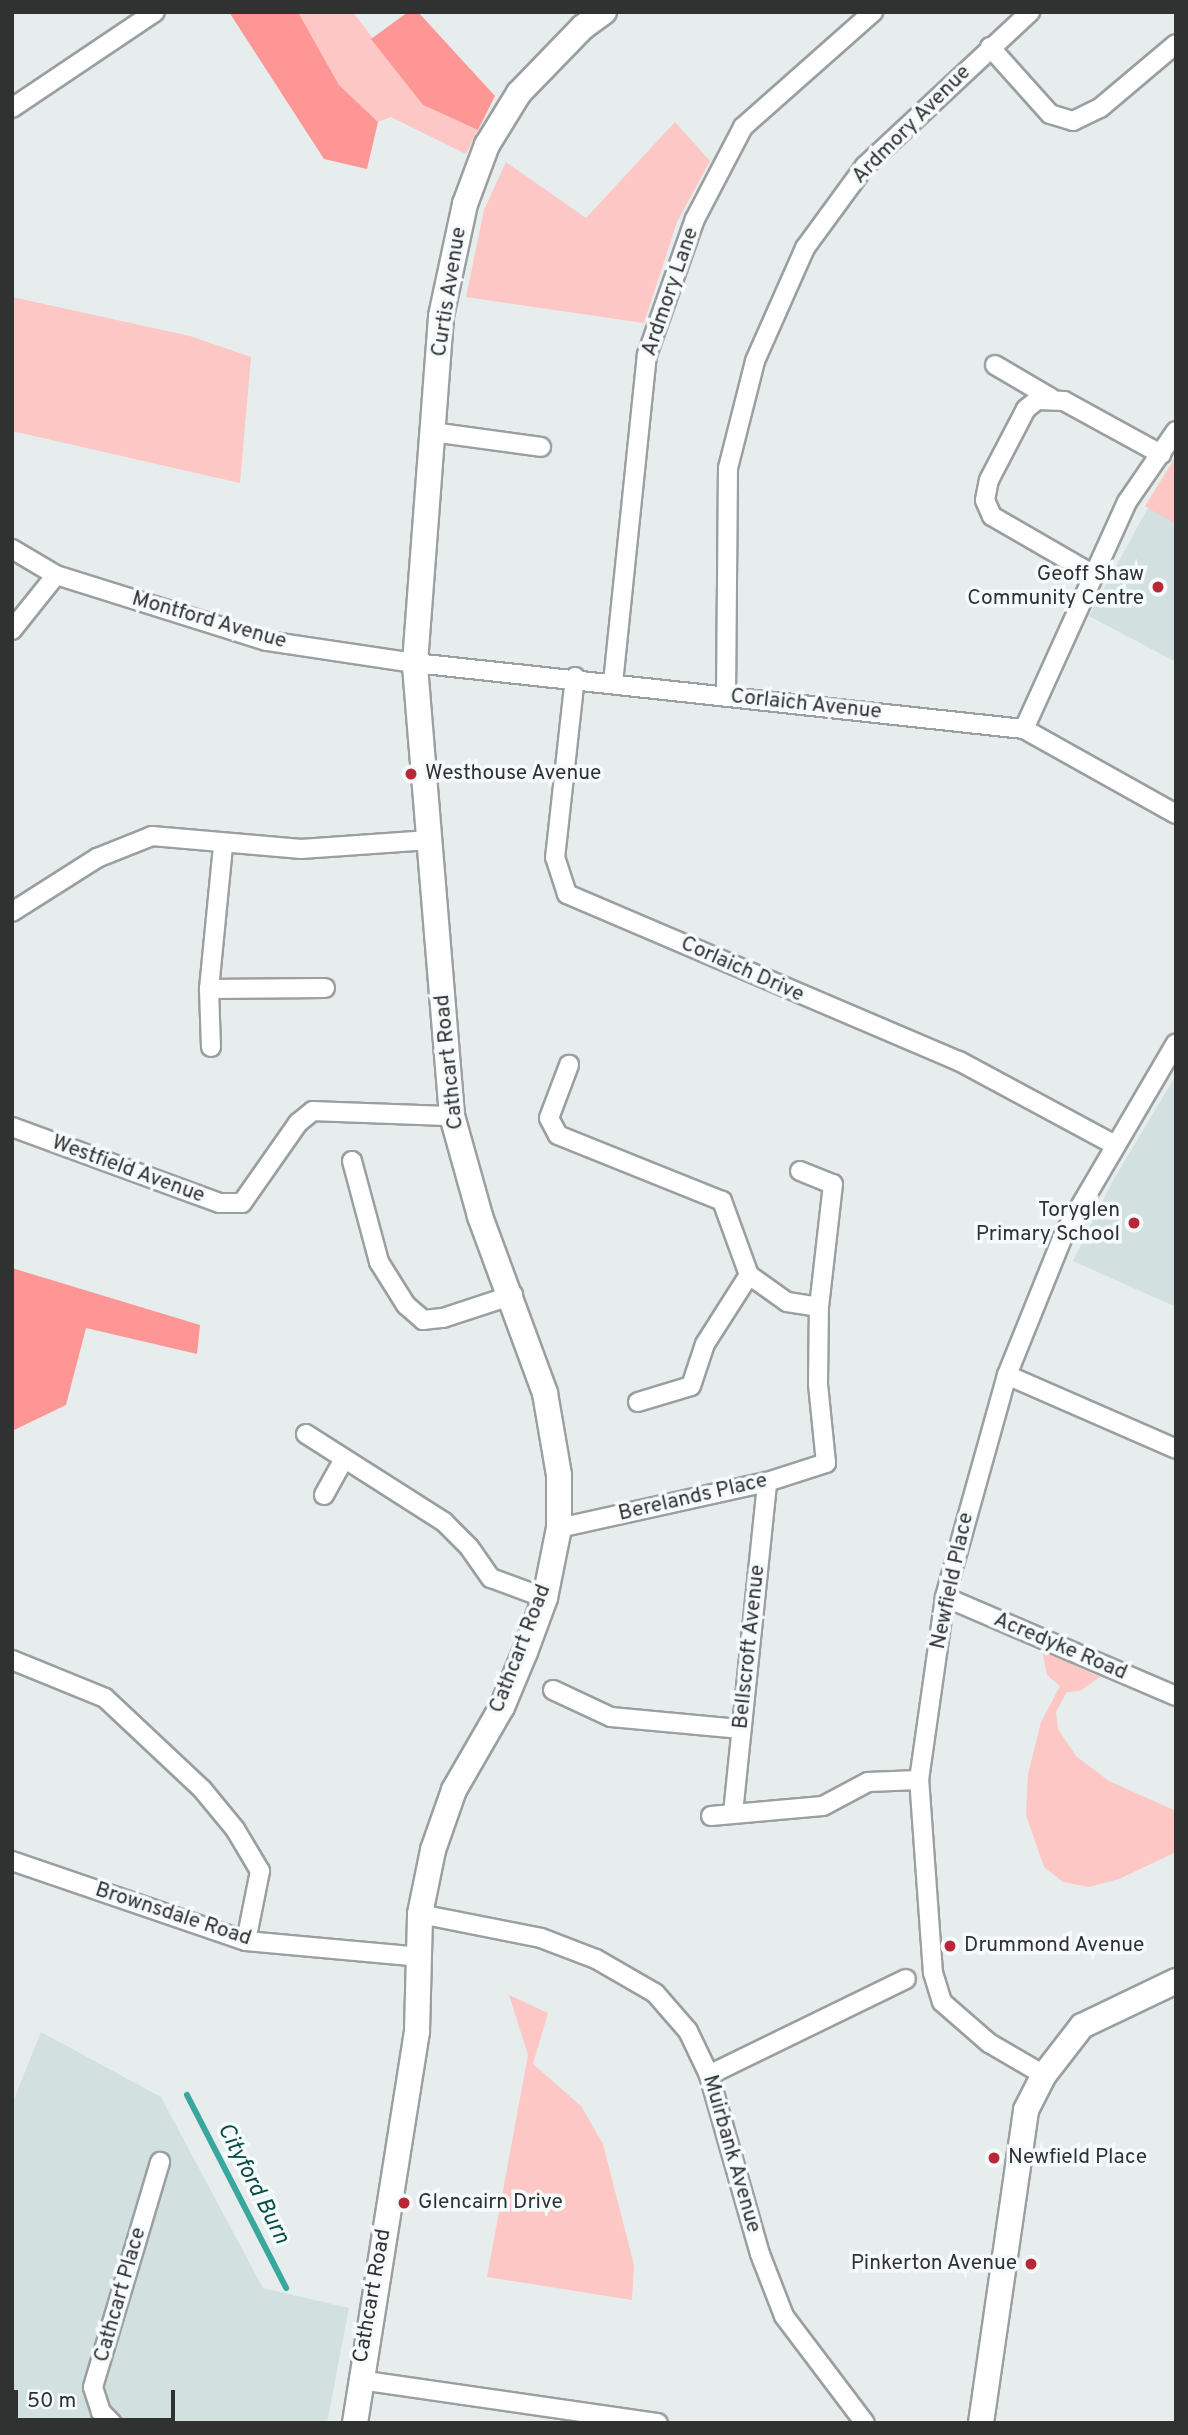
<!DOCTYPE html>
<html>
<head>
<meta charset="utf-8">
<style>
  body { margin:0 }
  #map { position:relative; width:1188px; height:2435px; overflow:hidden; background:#e7edec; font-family:Overpass,sans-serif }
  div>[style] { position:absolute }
  .built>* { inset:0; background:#d2e1df }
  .green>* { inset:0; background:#fcc7c5 }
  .forest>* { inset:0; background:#fe9696 }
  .stream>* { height:6px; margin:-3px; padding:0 3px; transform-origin:3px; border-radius:3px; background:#38a79e }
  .roads { filter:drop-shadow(2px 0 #9aa09f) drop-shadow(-2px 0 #9aa09f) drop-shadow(0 2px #9aa09f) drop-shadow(0 -2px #9aa09f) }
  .street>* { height:18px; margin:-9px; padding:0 9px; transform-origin:9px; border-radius:9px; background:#fff }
  .secondary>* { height:24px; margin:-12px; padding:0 12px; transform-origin:12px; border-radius:12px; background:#fff }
  .dots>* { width:19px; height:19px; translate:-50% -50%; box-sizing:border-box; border:4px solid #f5fbfa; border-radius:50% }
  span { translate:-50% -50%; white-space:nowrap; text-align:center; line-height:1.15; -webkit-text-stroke:7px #f5fbfa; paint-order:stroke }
  .street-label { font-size:21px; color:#303232 }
  .poi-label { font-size:21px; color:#303232 }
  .right { translate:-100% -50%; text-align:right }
  .left { translate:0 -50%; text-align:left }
  .water-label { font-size:23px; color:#0a4c47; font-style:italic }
  .frame { position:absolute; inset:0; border:14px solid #303232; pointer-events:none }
  .scale { position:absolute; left:14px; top:2390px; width:161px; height:32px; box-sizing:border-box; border:4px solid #303232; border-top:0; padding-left:9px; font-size:21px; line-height:24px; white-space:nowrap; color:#303232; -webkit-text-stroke:5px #f5fbfa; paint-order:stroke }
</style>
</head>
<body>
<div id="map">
  <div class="built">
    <div style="clip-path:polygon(1176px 456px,1176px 662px,1089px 616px)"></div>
    <div style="clip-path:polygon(1176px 1075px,1176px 1307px,1073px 1261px,1111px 1184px)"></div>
    <div style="clip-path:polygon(41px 2032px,161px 2097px,263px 2288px,349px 2308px,327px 2423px,12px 2423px,12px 2104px)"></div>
  </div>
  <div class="green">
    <div style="clip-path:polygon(298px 12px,353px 12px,423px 105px,478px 130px,466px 154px,391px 117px,378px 122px,339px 85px)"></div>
    <div style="clip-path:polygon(675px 122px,710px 161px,677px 222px,644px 323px,466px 297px,484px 210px,506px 162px,586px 218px)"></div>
    <div style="clip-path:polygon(12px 297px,190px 336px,251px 357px,240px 483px,12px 431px)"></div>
    <div style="clip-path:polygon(1176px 456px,1176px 524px,1145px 506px)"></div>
    <div style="clip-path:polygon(1042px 1650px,1100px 1677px,1080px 1691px,1067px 1692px,1056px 1712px,1058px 1729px,1076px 1756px,1109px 1781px,1176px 1811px,1176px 1852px,1119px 1879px,1089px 1887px,1063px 1882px,1044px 1867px,1026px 1815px,1028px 1774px,1041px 1722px,1060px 1686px,1047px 1675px)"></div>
    <div style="clip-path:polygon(509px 1995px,548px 2013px,533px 2064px,581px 2106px,603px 2144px,634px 2265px,632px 2300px,487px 2277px,528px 2055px)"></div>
  </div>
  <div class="forest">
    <div style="clip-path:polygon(229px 12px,298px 12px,339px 85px,378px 122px,367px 169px,324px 159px)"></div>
    <div style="clip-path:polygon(408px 12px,418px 12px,495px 96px,478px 130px,423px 105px,371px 39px)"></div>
    <div style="clip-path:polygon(12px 1268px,200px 1325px,197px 1354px,86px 1328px,66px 1405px,12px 1431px)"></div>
  </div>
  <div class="stream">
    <div style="left:187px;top:2095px;width:217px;rotate:62.8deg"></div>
  </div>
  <div class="roads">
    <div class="street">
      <div style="left:990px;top:47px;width:90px;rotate:48.2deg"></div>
      <div style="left:1050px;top:114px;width:24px;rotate:17deg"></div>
      <div style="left:1073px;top:121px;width:30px;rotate:-26deg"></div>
      <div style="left:1100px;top:108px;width:99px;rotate:-40.1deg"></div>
      <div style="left:12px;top:108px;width:172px;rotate:-33.9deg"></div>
      <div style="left:995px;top:365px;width:65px;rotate:30.5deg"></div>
      <div style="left:432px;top:432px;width:110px;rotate:7.8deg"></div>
      <div style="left:12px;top:549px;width:51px;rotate:30.6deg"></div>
      <div style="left:56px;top:575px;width:221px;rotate:17.4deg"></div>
      <div style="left:267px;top:641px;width:150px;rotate:8.5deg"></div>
      <div style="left:415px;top:663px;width:613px;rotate:6.19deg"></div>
      <div style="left:1024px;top:729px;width:174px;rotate:29.2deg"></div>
      <div style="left:1094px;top:575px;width:118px;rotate:-150deg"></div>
      <div style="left:992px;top:516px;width:17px;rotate:-114deg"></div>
      <div style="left:985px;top:500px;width:20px;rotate:-79deg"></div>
      <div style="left:989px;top:480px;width:80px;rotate:-62.5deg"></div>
      <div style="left:1026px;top:409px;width:14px;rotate:-39deg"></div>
      <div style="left:1037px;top:400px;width:27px;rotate:2deg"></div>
      <div style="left:1064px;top:401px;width:111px;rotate:28.7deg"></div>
      <div style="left:12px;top:630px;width:70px;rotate:-51.3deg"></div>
      <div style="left:575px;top:677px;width:181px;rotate:96.3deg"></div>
      <div style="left:555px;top:857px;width:39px;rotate:72deg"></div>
      <div style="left:567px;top:894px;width:426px;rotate:23.1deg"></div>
      <div style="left:959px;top:1061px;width:175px;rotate:28.3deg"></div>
      <div style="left:613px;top:683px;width:330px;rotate:-84.1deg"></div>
      <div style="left:647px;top:355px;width:144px;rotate:-70.6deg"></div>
      <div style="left:695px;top:219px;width:104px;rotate:-62.4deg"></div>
      <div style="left:743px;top:127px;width:174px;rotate:-41.5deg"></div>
      <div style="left:726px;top:696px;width:228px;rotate:-89.5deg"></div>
      <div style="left:728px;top:468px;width:110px;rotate:-75.8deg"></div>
      <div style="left:755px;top:361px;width:124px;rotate:-66.1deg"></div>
      <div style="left:805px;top:248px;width:102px;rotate:-53.8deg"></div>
      <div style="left:865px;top:166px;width:226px;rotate:-43deg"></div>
      <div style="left:1024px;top:729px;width:249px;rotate:-65.6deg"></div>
      <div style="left:1127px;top:502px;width:86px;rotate:-55.4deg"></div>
      <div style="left:12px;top:912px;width:101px;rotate:-32.4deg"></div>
      <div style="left:97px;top:858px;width:59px;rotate:-21.8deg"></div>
      <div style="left:152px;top:836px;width:150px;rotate:5deg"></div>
      <div style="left:301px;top:849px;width:129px;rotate:-4deg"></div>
      <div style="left:209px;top:989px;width:116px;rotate:-0.5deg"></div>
      <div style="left:211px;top:1047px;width:58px;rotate:-92deg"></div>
      <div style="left:209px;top:989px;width:145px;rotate:-84.4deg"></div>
      <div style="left:12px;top:1127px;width:221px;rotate:20.1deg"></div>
      <div style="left:220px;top:1203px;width:22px"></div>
      <div style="left:242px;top:1203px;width:98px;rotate:-55deg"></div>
      <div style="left:298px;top:1123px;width:19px;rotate:-39deg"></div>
      <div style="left:313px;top:1111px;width:139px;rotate:2.1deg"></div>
      <div style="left:352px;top:1161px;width:105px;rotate:75deg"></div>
      <div style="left:379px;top:1262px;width:51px;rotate:57.9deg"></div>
      <div style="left:406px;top:1305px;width:23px;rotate:41deg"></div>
      <div style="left:423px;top:1320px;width:20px;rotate:-6deg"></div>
      <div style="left:443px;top:1318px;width:74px;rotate:-18.2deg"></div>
      <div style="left:800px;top:1171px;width:35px;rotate:22deg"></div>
      <div style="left:833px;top:1184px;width:124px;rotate:96.5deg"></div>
      <div style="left:1007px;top:1375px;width:184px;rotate:23.6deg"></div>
      <div style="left:638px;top:1402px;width:55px;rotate:-16.8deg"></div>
      <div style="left:691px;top:1386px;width:44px;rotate:-71.6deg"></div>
      <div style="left:705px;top:1344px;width:82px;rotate:-57.5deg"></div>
      <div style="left:306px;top:1434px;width:164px;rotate:32.5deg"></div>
      <div style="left:444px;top:1522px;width:35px;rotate:45deg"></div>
      <div style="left:469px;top:1547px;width:38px;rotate:55deg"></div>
      <div style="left:491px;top:1578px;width:58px;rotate:20.3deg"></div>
      <div style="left:324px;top:1495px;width:41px;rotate:-60.9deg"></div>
      <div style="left:559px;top:1528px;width:213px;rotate:-12.5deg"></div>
      <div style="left:767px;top:1482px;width:62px;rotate:-17.9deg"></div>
      <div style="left:826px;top:1463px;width:79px;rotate:-95.8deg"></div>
      <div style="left:818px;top:1384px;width:77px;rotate:-89.3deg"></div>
      <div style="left:819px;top:1307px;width:32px;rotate:-171deg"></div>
      <div style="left:787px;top:1302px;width:47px;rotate:-144.6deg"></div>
      <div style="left:749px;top:1275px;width:79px;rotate:-110deg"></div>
      <div style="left:722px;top:1201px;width:177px;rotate:-158.1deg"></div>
      <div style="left:558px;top:1135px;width:19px;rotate:-118deg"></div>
      <div style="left:549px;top:1118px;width:57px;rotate:-69.3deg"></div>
      <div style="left:945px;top:1597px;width:251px;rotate:23.2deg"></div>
      <div style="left:12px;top:1660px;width:100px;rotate:22.2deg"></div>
      <div style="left:105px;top:1698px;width:133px;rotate:43.2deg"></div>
      <div style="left:202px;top:1789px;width:52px;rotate:50.5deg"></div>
      <div style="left:235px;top:1829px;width:49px;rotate:59.2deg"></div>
      <div style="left:260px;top:1871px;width:71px;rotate:101.3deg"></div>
      <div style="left:553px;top:1690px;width:64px;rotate:25deg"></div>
      <div style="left:611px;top:1717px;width:131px;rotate:5.3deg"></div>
      <div style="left:733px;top:1813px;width:333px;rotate:-84.1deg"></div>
      <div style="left:711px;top:1816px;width:112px;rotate:-5.1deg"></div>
      <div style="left:823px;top:1806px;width:51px;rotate:-28.1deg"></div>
      <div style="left:868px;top:1782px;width:51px;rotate:-2.2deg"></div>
      <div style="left:12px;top:1861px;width:247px;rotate:18.9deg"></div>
      <div style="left:246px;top:1941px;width:176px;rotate:5.2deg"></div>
      <div style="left:420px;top:1914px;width:123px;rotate:11.2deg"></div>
      <div style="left:541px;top:1938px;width:59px;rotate:20.9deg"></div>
      <div style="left:596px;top:1959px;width:68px;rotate:30deg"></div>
      <div style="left:655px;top:1993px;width:50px;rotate:49deg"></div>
      <div style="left:688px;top:2031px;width:49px;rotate:64.5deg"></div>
      <div style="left:709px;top:2075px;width:186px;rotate:74.1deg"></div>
      <div style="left:760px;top:2254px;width:66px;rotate:68.8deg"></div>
      <div style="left:784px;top:2316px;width:134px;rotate:52.9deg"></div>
      <div style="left:709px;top:2075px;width:219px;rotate:-26deg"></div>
      <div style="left:1044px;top:2075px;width:64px;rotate:-149.8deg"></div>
      <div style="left:989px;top:2043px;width:62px;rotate:-138.9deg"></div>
      <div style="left:942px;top:2002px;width:30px;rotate:-107deg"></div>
      <div style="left:933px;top:1973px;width:194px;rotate:-94.1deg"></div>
      <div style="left:919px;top:1780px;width:185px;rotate:-81.9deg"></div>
      <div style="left:945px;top:1597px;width:230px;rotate:-74.4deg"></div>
      <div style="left:1007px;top:1375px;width:152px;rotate:-68deg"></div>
      <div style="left:1064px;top:1234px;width:221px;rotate:-59.6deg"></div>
      <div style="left:359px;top:2380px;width:302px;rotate:8.2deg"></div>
      <div style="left:112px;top:2423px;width:16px;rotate:-135deg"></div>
      <div style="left:101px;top:2412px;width:26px;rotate:-108deg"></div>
      <div style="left:93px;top:2387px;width:235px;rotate:-73.4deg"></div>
    </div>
    <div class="secondary">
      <div style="left:355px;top:2423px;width:397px;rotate:-81deg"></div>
      <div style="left:417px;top:2031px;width:117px;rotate:-88.5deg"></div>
      <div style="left:420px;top:1914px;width:65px;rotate:-78.5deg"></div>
      <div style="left:433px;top:1850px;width:64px;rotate:-70.7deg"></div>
      <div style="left:454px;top:1790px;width:96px;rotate:-60deg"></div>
      <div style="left:502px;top:1707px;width:60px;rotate:-67.3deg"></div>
      <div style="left:525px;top:1652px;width:58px;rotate:-69.7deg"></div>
      <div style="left:545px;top:1598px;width:71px;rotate:-78.7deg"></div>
      <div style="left:559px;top:1528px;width:53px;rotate:-90deg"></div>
      <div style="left:559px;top:1475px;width:83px;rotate:-99.7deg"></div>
      <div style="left:545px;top:1393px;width:189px;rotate:-110.2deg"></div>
      <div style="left:480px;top:1216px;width:104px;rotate:-105.6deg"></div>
      <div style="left:452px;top:1116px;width:455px;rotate:-94.7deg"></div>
      <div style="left:415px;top:663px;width:348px;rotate:-85.7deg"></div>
      <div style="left:441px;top:316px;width:115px;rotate:-77.9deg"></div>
      <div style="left:465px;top:204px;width:63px;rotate:-69.6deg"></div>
      <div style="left:487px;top:145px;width:61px;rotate:-58.4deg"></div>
      <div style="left:519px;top:93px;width:92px;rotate:-45.9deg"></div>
      <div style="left:583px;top:27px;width:26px;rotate:-36deg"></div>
      <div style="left:981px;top:2423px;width:316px;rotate:-81.8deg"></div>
      <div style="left:1026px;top:2110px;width:39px;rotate:-63deg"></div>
      <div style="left:1044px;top:2075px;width:62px;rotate:-52.2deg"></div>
      <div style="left:1082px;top:2026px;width:104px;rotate:-25.6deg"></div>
    </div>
  </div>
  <div class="dots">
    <div style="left:1158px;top:587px;background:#b92738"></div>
    <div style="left:411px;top:774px;background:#b92738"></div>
    <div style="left:1134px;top:1223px;background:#b92738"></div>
    <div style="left:950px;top:1946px;background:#b92738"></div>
    <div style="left:994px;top:2158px;background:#b92738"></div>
    <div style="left:404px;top:2203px;background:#b92738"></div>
    <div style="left:1031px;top:2264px;background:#b92738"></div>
  </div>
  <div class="street-label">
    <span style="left:912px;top:125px;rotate:-45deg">Ardmory Avenue</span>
    <span style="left:450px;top:292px;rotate:-81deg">Curtis Avenue</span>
    <span style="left:671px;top:292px;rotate:-71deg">Ardmory Lane</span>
    <span style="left:209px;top:621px;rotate:16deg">Montford Avenue</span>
    <span style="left:806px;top:705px;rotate:6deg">Corlaich Avenue</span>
    <span style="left:742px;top:970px;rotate:24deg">Corlaich Drive</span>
    <span style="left:450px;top:1062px;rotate:-96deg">Cathcart Road</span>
    <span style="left:128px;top:1170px;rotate:20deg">Westfield Avenue</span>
    <span style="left:693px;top:1498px;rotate:-13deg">Berelands Place</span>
    <span style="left:953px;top:1581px;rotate:-78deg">Newfield Place</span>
    <span style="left:750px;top:1647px;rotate:-84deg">Bellscroft Avenue</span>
    <span style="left:1060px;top:1647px;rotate:23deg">Acredyke Road</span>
    <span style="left:521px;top:1649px;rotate:-69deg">Cathcart Road</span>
    <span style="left:173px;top:1915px;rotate:18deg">Brownsdale Road</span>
    <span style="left:731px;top:2154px;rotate:74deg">Muirbank Avenue</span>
    <span style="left:121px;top:2295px;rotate:-74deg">Cathcart Place</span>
    <span style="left:373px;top:2296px;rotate:-80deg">Cathcart Road</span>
  </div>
  <div class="poi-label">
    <span class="right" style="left:1144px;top:587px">Geoff Shaw<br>Community Centre</span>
    <span class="left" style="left:425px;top:774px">Westhouse Avenue</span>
    <span class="right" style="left:1120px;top:1223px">Toryglen<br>Primary School</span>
    <span class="left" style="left:964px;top:1946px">Drummond Avenue</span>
    <span class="left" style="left:1008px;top:2158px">Newfield Place</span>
    <span class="left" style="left:418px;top:2203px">Glencairn Drive</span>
    <span class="right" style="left:1017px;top:2264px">Pinkerton Avenue</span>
  </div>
  <div class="water-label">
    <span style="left:252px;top:2184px;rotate:63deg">Cityford Burn</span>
  </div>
  <div class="frame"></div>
  <div class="scale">50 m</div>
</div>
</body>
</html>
